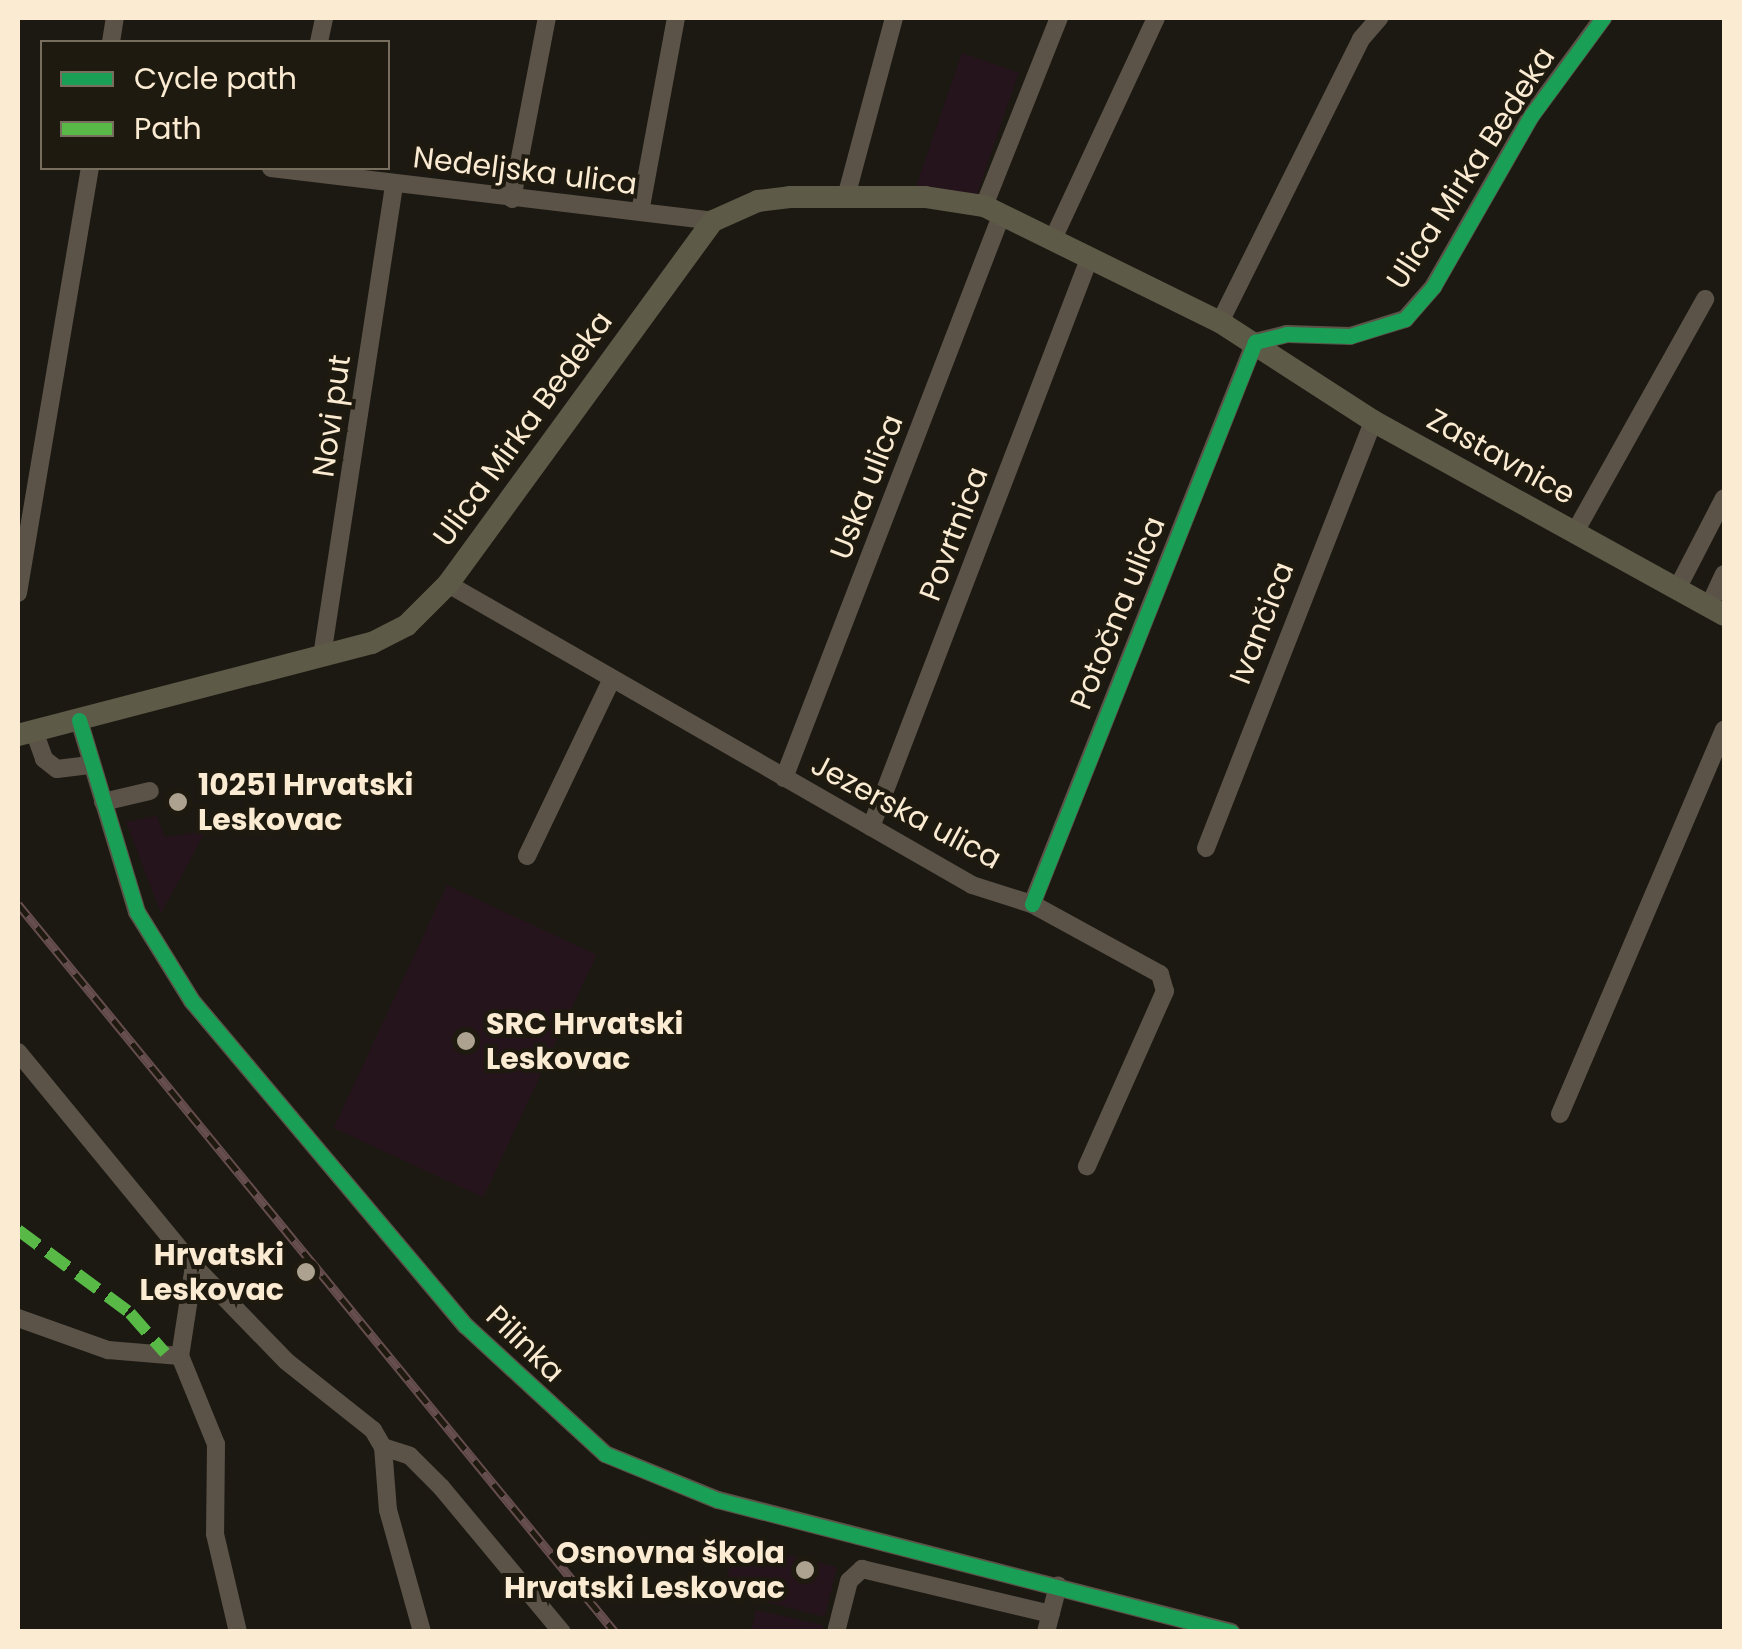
<!DOCTYPE html>
<html>
<head>
<meta charset="utf-8">
<style>
  body { margin:0 }
  #map { position:relative; width:1742px; height:1649px; overflow:hidden; background:#1c1912; font-family:Poppins,sans-serif }
  div>[style] { position:absolute }
  .green>* { inset:0; background:#26141c; transform-origin:0 0 }
  .minor>* { height:18px; margin:-9px; padding:0 9px; transform-origin:9px; border-radius:9px; background:#5b5348 }
  .major>* { height:22px; margin:-11px; padding:0 11px; transform-origin:11px; border-radius:11px; background:#5d5a48 }
  .rail>* { height:9px; margin-top:-4.5px; transform-origin:0; background:repeating-linear-gradient(90deg,#1f1a0f 0 15px,#674e4e 0 30px); box-sizing:border-box; border-block:2px solid #674e4e }
  .quiet>* { height:12px; margin-top:-6px; transform-origin:0; background:repeating-linear-gradient(90deg,#58b947 0 25px,transparent 0 37px) }
  .cycleway>* { height:15px; margin:-7.5px; padding:0 7.5px; transform-origin:7.5px; border-radius:7.5px; background:#1a9f57 }
  .dots>* { width:28px; height:28px; translate:-50% -50%; box-sizing:border-box; border:5px solid #1f1a0f; border-radius:50% }
  span { translate:-50% -50%; white-space:nowrap; text-align:center; line-height:1.15; -webkit-text-stroke:8px #1f1a0f; paint-order:stroke }
  .street-label { font-size:30px; color:#faebd2 }
  .poi-label { font-size:30px; color:#faebd2; font-weight:700 }
  .left { translate:0 -50%; text-align:left }
  .right { translate:-100% -50%; text-align:right }
  .frame { position:absolute; inset:0; border:20px solid #faebd2; pointer-events:none }
  .legend { position:absolute; left:40px; top:40px; width:350px; height:130px; box-sizing:border-box; background:#1f1a0f; border:2px solid #776e5d; margin:0; padding:12px 18px; list-style:none; font-size:30px; color:#faebd2 }
  .legend li { display:flex; align-items:center; gap:20px; height:50px }
  .legend b { width:50px; border:2px solid #776e5d }
</style>
</head>
<body>
<div id="map">
  <div class="green">
    <div style="left:962px;top:53px;width:60px;height:140px;rotate:19deg"></div>
    <div style="clip-path:polygon(157px 816px,165px 837px,206px 831px,161px 913px,126px 822px)"></div>
    <div style="left:447px;top:885px;width:165px;height:268px;rotate:25deg"></div>
    <div style="left:736px;top:1542px;width:104px;height:51px;rotate:14deg"></div>
    <div style="clip-path:polygon(756px 1610px,823px 1625px,821px 1631px,751px 1631px)"></div>
  </div>
  <div class="minor">
    <div style="left:111px;top:42px;width:24px;rotate:-81deg"></div>
    <div style="left:319px;top:42px;width:25px;rotate:-78deg"></div>
    <div style="left:271px;top:168px;width:445px;rotate:6.8deg"></div>
    <div style="left:846px;top:197px;width:185px;rotate:-75deg"></div>
    <div style="left:512px;top:199px;width:184px;rotate:-79.1deg"></div>
    <div style="left:984px;top:206px;width:202px;rotate:-68.3deg"></div>
    <div style="left:640px;top:212px;width:197px;rotate:-79.5deg"></div>
    <div style="left:1052px;top:241px;width:246px;rotate:-65deg"></div>
    <div style="left:1220px;top:322px;width:316px;rotate:-63.5deg"></div>
    <div style="left:1361px;top:39px;width:28px;rotate:-49deg"></div>
    <div style="left:1575px;top:532px;width:267px;rotate:-60.8deg"></div>
    <div style="left:448px;top:584px;width:604px;rotate:29.87deg"></div>
    <div style="left:972px;top:885px;width:63px;rotate:17.6deg"></div>
    <div style="left:1032px;top:904px;width:146px;rotate:28.7deg"></div>
    <div style="left:1160px;top:974px;width:18px;rotate:74deg"></div>
    <div style="left:1165px;top:991px;width:192px;rotate:114deg"></div>
    <div style="left:1677px;top:589px;width:102px;rotate:-62.7deg"></div>
    <div style="left:18px;top:593px;width:431px;rotate:-80.4deg"></div>
    <div style="left:1709px;top:606px;width:35px;rotate:-65deg"></div>
    <div style="left:322px;top:656px;width:478px;rotate:-81.3deg"></div>
    <div style="left:79px;top:720px;width:201px;rotate:73.2deg"></div>
    <div style="left:137px;top:912px;width:105px;rotate:58.3deg"></div>
    <div style="left:192px;top:1001px;width:425px;rotate:49.9deg"></div>
    <div style="left:466px;top:1326px;width:189px;rotate:42.6deg"></div>
    <div style="left:605px;top:1454px;width:122px;rotate:22.2deg"></div>
    <div style="left:718px;top:1500px;width:530px;rotate:14.43deg"></div>
    <div style="left:34px;top:731px;width:30px;rotate:70deg"></div>
    <div style="left:44px;top:759px;width:16px;rotate:38deg"></div>
    <div style="left:57px;top:769px;width:35px;rotate:-7deg"></div>
    <div style="left:784px;top:778px;width:602px;rotate:-68.89deg"></div>
    <div style="left:103px;top:802px;width:48px;rotate:-13.2deg"></div>
    <div style="left:871px;top:827px;width:608px;rotate:-69deg"></div>
    <div style="left:1206px;top:848px;width:458px;rotate:-68.6deg"></div>
    <div style="left:527px;top:856px;width:194px;rotate:-64.4deg"></div>
    <div style="left:1032px;top:904px;width:605px;rotate:-68.36deg"></div>
    <div style="left:1255px;top:342px;width:33px;rotate:-14deg"></div>
    <div style="left:1287px;top:334px;width:63px;rotate:1.8deg"></div>
    <div style="left:1350px;top:336px;width:58px;rotate:-17.2deg"></div>
    <div style="left:1405px;top:319px;width:43px;rotate:-48.8deg"></div>
    <div style="left:1433px;top:287px;width:197px;rotate:-60.2deg"></div>
    <div style="left:1531px;top:116px;width:122px;rotate:-53.7deg"></div>
    <div style="left:18px;top:1052px;width:277px;rotate:50.6deg"></div>
    <div style="left:194px;top:1266px;width:132px;rotate:45.9deg"></div>
    <div style="left:286px;top:1361px;width:111px;rotate:38.4deg"></div>
    <div style="left:373px;top:1430px;width:20px;rotate:60deg"></div>
    <div style="left:383px;top:1447px;width:63px;rotate:85.5deg"></div>
    <div style="left:388px;top:1510px;width:127px;rotate:74.4deg"></div>
    <div style="left:1560px;top:1114px;width:418px;rotate:-66.9deg"></div>
    <div style="left:194px;top:1266px;width:91px;rotate:98.8deg"></div>
    <div style="left:180px;top:1356px;width:95px;rotate:67.8deg"></div>
    <div style="left:216px;top:1444px;width:90px;rotate:90.6deg"></div>
    <div style="left:215px;top:1534px;width:101px;rotate:76.8deg"></div>
    <div style="left:18px;top:1318px;width:96px;rotate:19.6deg"></div>
    <div style="left:108px;top:1350px;width:72px;rotate:4.8deg"></div>
    <div style="left:383px;top:1447px;width:28px;rotate:18deg"></div>
    <div style="left:410px;top:1456px;width:44px;rotate:45deg"></div>
    <div style="left:441px;top:1487px;width:189px;rotate:50.2deg"></div>
    <div style="left:836px;top:1632px;width:53px;rotate:-75.7deg"></div>
    <div style="left:849px;top:1581px;width:18px;rotate:-43deg"></div>
    <div style="left:862px;top:1569px;width:194px;rotate:13.4deg"></div>
    <div style="left:1046px;top:1632px;width:48px;rotate:-75.4deg"></div>
  </div>
  <div class="major">
    <div style="left:18px;top:735px;width:366px;rotate:-14.6deg"></div>
    <div style="left:372px;top:643px;width:39px;rotate:-27deg"></div>
    <div style="left:407px;top:625px;width:58px;rotate:-45deg"></div>
    <div style="left:448px;top:584px;width:449px;rotate:-53.9deg"></div>
    <div style="left:713px;top:221px;width:49px;rotate:-24deg"></div>
    <div style="left:758px;top:201px;width:32px;rotate:-7deg"></div>
    <div style="left:790px;top:197px;width:135px"></div>
    <div style="left:925px;top:197px;width:60px;rotate:8.7deg"></div>
    <div style="left:984px;top:206px;width:263px;rotate:26.2deg"></div>
    <div style="left:1220px;top:322px;width:182px;rotate:32.9deg"></div>
    <div style="left:1373px;top:421px;width:401px;rotate:28.9deg"></div>
  </div>
  <div class="rail">
    <div style="left:18px;top:904px;width:941px;rotate:50.65deg"></div>
  </div>
  <div class="quiet">
    <div style="left:18px;top:1230px;width:139px;rotate:36.5deg"></div>
    <div style="left:130px;top:1313px;width:53px;rotate:48.8deg"></div>
  </div>
  <div class="cycleway">
    <div style="left:79px;top:720px;width:201px;rotate:73.2deg"></div>
    <div style="left:137px;top:912px;width:105px;rotate:58.3deg"></div>
    <div style="left:192px;top:1001px;width:425px;rotate:49.9deg"></div>
    <div style="left:466px;top:1326px;width:189px;rotate:42.6deg"></div>
    <div style="left:605px;top:1454px;width:122px;rotate:22.2deg"></div>
    <div style="left:718px;top:1500px;width:530px;rotate:14.43deg"></div>
    <div style="left:1032px;top:904px;width:605px;rotate:-68.36deg"></div>
    <div style="left:1255px;top:342px;width:33px;rotate:-14deg"></div>
    <div style="left:1287px;top:334px;width:63px;rotate:1.8deg"></div>
    <div style="left:1350px;top:336px;width:58px;rotate:-17.2deg"></div>
    <div style="left:1405px;top:319px;width:43px;rotate:-48.8deg"></div>
    <div style="left:1433px;top:287px;width:197px;rotate:-60.2deg"></div>
    <div style="left:1531px;top:116px;width:122px;rotate:-53.7deg"></div>
  </div>
  <div class="dots">
    <div style="left:178px;top:802px;background:#aca28f"></div>
    <div style="left:466px;top:1041px;background:#aca28f"></div>
    <div style="left:306px;top:1272px;background:#aca28f"></div>
    <div style="left:805px;top:1570px;background:#aca28f"></div>
  </div>
  <div class="street-label">
    <span style="left:1471px;top:168px;rotate:-57deg">Ulica Mirka Bedeka</span>
    <span style="left:525px;top:171px;rotate:7deg">Nedeljska ulica</span>
    <span style="left:332px;top:416px;rotate:-82deg">Novi put</span>
    <span style="left:523px;top:429px;rotate:-54deg">Ulica Mirka Bedeka</span>
    <span style="left:1501px;top:457px;rotate:29deg">Zastavnice</span>
    <span style="left:867px;top:487px;rotate:-69deg">Uska ulica</span>
    <span style="left:954px;top:534px;rotate:-69deg">Povrtnica</span>
    <span style="left:1118px;top:613px;rotate:-68deg">Potočna ulica</span>
    <span style="left:1262px;top:623px;rotate:-69deg">Ivančica</span>
    <span style="left:906px;top:812px;rotate:28deg">Jezerska ulica</span>
    <span style="left:525px;top:1344px;rotate:44deg">Pilinka</span>
  </div>
  <div class="poi-label">
    <span class="left" style="left:198px;top:802px">10251 Hrvatski<br>Leskovac</span>
    <span class="left" style="left:486px;top:1041px">SRC Hrvatski<br>Leskovac</span>
    <span class="right" style="left:284px;top:1272px">Hrvatski<br>Leskovac</span>
    <span class="right" style="left:785px;top:1570px">Osnovna škola<br>Hrvatski Leskovac</span>
  </div>
  <div class="frame"></div>
  <ul class="legend">
  <li><b style="height:12px;background:#1a9f57"></b>Cycle path</li>
  <li><b style="height:12px;background:#58b947"></b>Path</li>
  </ul>
</div>
</body>
</html>
